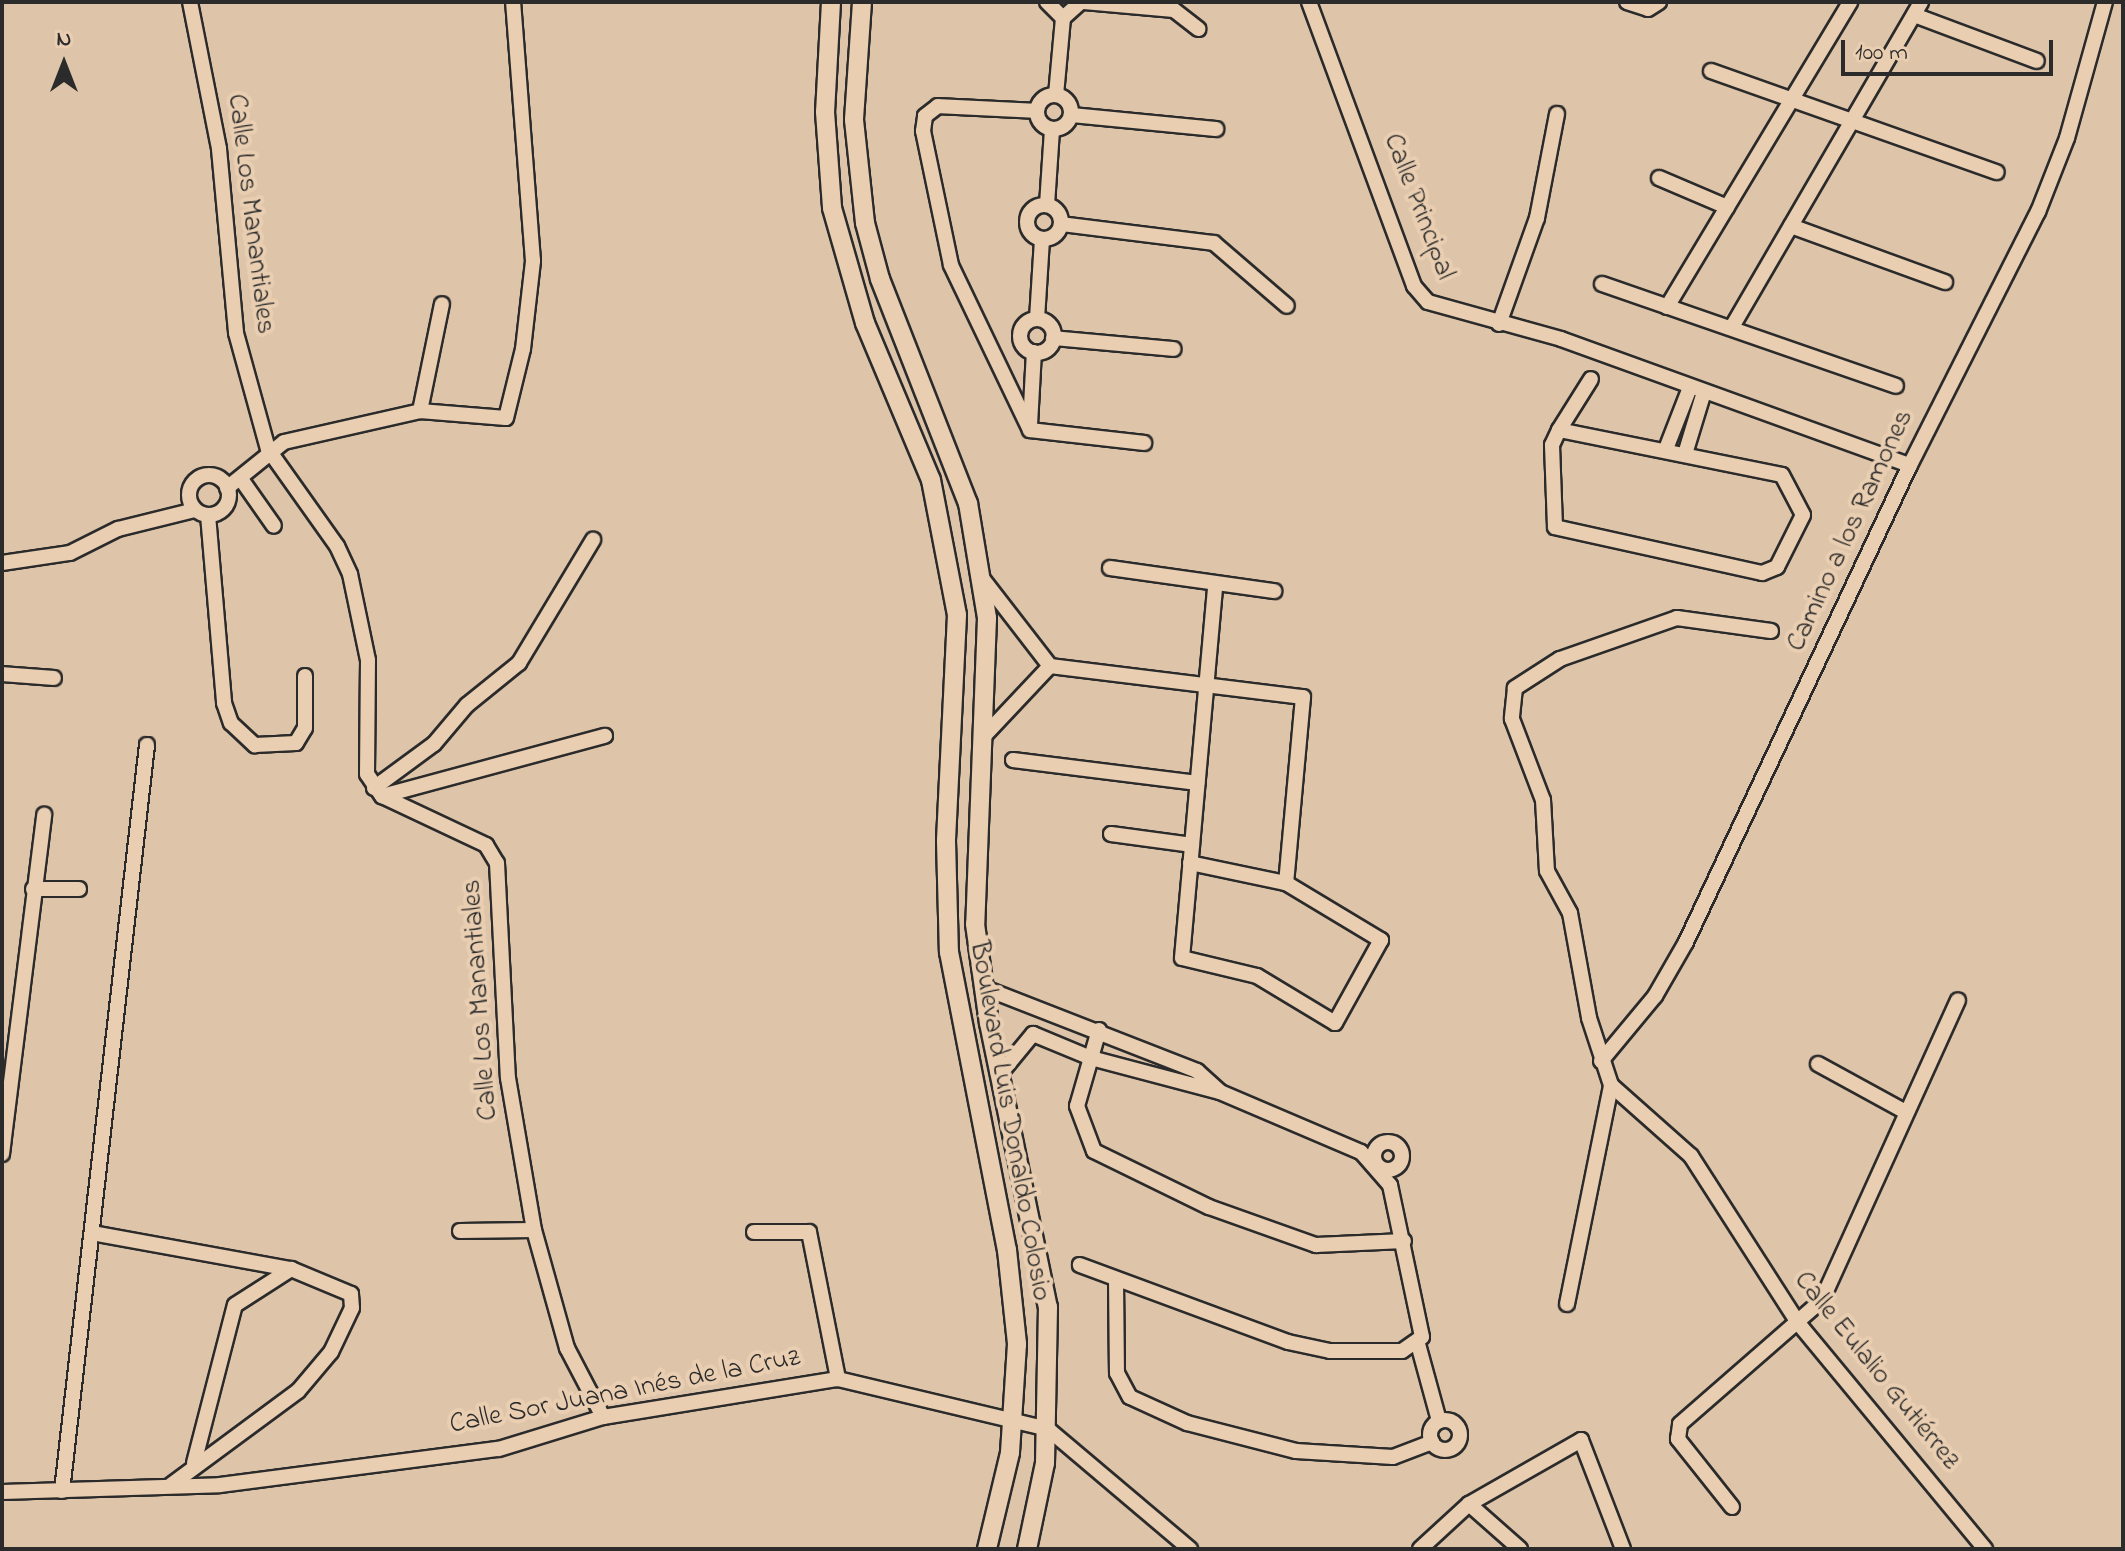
<!DOCTYPE html>
<html>
<head>
<meta charset="utf-8">
<style>
  body { margin:0 }
  #map { position:relative; width:2125px; height:1551px; overflow:hidden; background:#dec4a9; font-family:"Indie Flower",sans-serif }
  div>[style] { position:absolute }
  .roads { filter:drop-shadow(2px 0 #2b2b2b) drop-shadow(-2px 0 #2b2b2b) drop-shadow(0 2px #2b2b2b) drop-shadow(0 -2px #2b2b2b) }
  .minor>* { height:14px; margin:-7px; padding:0 7px; transform-origin:7px; border-radius:7px; background:#e9ceb1 }
  .minor>.ring { margin:-7px; padding:0; box-sizing:content-box; background:none; border:14px solid #e9ceb1; border-radius:50% }
  .major>* { height:18px; margin:-9px; padding:0 9px; transform-origin:9px; border-radius:9px; background:#e9ceb1 }
  span { translate:-50% -50%; white-space:nowrap; text-align:center; line-height:1.15; -webkit-text-stroke:8px #e9ceb1; paint-order:stroke }
  .street-label { font-size:28px; color:#2b2b2b }
  .frame { position:absolute; inset:0; border:4px solid #2b2b2b; pointer-events:none }
  .north { position:absolute; left:24px; top:24px; width:80px; height:80px; -webkit-text-stroke:6px #e9ceb1; paint-order:stroke; rotate:0deg; font-size:22px; font-weight:700; line-height:32px; text-align:center; color:#2b2b2b }
  .north::after { content:''; display:block; margin:auto; width:28px; height:36px; background:#2b2b2b; clip-path:polygon(50% 0,100% 100%,50% 72%,0 100%) }
  .scale { position:absolute; left:1841px; top:40px; width:212px; height:36px; box-sizing:border-box; border:4px solid #2b2b2b; border-top:0; padding-left:10px; font-size:24px; line-height:28px; white-space:nowrap; color:#2b2b2b; -webkit-text-stroke:6px #e9ceb1; paint-order:stroke }
</style>
</head>
<body>
<div id="map">
  <div class="roads">
    <div class="minor">
      <div style="left:190px;top:2px;width:150px;rotate:78.8deg"></div>
      <div style="left:219px;top:149px;width:185px;rotate:84.7deg"></div>
      <div style="left:236px;top:333px;width:120px;rotate:74.6deg"></div>
      <div style="left:268px;top:449px;width:119px;rotate:54.6deg"></div>
      <div style="left:337px;top:546px;width:31px;rotate:65deg"></div>
      <div style="left:350px;top:574px;width:88px;rotate:78.2deg"></div>
      <div style="left:368px;top:660px;width:114px;rotate:90.5deg"></div>
      <div style="left:367px;top:774px;width:27px;rotate:56deg"></div>
      <div style="left:382px;top:796px;width:115px;rotate:25.2deg"></div>
      <div style="left:486px;top:845px;width:21px;rotate:59deg"></div>
      <div style="left:497px;top:863px;width:215px;rotate:87.1deg"></div>
      <div style="left:508px;top:1078px;width:154px;rotate:80.3deg"></div>
      <div style="left:534px;top:1230px;width:123px;rotate:74.4deg"></div>
      <div style="left:567px;top:1348px;width:78px;rotate:62.4deg"></div>
      <div style="left:1047px;top:2px;width:23px;rotate:45deg"></div>
      <div style="left:1063px;top:18px;width:24px;rotate:-42deg"></div>
      <div style="left:1084px;top:2px;width:90px;rotate:5.1deg"></div>
      <div style="left:1174px;top:10px;width:31px;rotate:38deg"></div>
      <div style="left:1309px;top:2px;width:303px;rotate:69.7deg"></div>
      <div style="left:1414px;top:286px;width:21px;rotate:49deg"></div>
      <div style="left:1428px;top:302px;width:138px;rotate:15.5deg"></div>
      <div style="left:1561px;top:339px;width:371px;rotate:19.9deg"></div>
      <div style="left:1627px;top:2px;width:22px;rotate:18deg"></div>
      <div style="left:1648px;top:9px;width:13px;rotate:-32deg"></div>
      <div style="left:1914px;top:15px;width:131px;rotate:20.5deg"></div>
      <div style="left:1711px;top:71px;width:303px;rotate:19.5deg"></div>
      <div class="ring" style="left:1037px;top:95px;width:20px;height:20px"></div>
      <div style="left:1056px;top:95px;width:77px;rotate:-84.8deg"></div>
      <div style="left:1071px;top:115px;width:146px;rotate:5.5deg"></div>
      <div style="left:1659px;top:178px;width:74px;rotate:23.1deg"></div>
      <div style="left:1047px;top:205px;width:76px;rotate:-86.2deg"></div>
      <div class="ring" style="left:1027px;top:205px;width:20px;height:20px"></div>
      <div style="left:1061px;top:224px;width:154px;rotate:7.1deg"></div>
      <div style="left:1214px;top:243px;width:96px;rotate:40.8deg"></div>
      <div style="left:1791px;top:226px;width:164px;rotate:20deg"></div>
      <div style="left:1602px;top:284px;width:311px;rotate:19.1deg"></div>
      <div style="left:1667px;top:307px;width:356px;rotate:-59deg"></div>
      <div style="left:1037px;top:319px;width:80px;rotate:-86.4deg"></div>
      <div class="ring" style="left:1020px;top:319px;width:20px;height:20px"></div>
      <div style="left:1499px;top:324px;width:113px;rotate:-70.3deg"></div>
      <div style="left:1537px;top:218px;width:106px;rotate:-79.1deg"></div>
      <div style="left:1732px;top:327px;width:376px;rotate:-59.8deg"></div>
      <div style="left:1053px;top:338px;width:121px;rotate:5.2deg"></div>
      <div style="left:420px;top:411px;width:109px;rotate:-78.4deg"></div>
      <div style="left:1030px;top:425px;width:73px;rotate:-86.9deg"></div>
      <div style="left:1030px;top:430px;width:183px;rotate:-115.6deg"></div>
      <div style="left:951px;top:265px;width:137px;rotate:-101.8deg"></div>
      <div style="left:923px;top:131px;width:15px;rotate:-82deg"></div>
      <div style="left:925px;top:116px;width:16px;rotate:-38deg"></div>
      <div style="left:938px;top:106px;width:99px;rotate:2.9deg"></div>
      <div style="left:1030px;top:430px;width:115px;rotate:6.5deg"></div>
      <div style="left:1559px;top:430px;width:227px;rotate:11.4deg"></div>
      <div style="left:1782px;top:475px;width:45px;rotate:62.3deg"></div>
      <div style="left:1803px;top:515px;width:58px;rotate:116.6deg"></div>
      <div style="left:1777px;top:567px;width:16px;rotate:158deg"></div>
      <div style="left:1762px;top:573px;width:212px;rotate:-167.5deg"></div>
      <div style="left:1555px;top:527px;width:82px;rotate:-92.1deg"></div>
      <div style="left:1552px;top:445px;width:17px;rotate:-65deg"></div>
      <div style="left:1559px;top:430px;width:60px;rotate:-57.9deg"></div>
      <div style="left:1666px;top:449px;width:63px;rotate:-68.7deg"></div>
      <div style="left:1685px;top:454px;width:62px;rotate:-73deg"></div>
      <div class="ring" style="left:189px;top:475px;width:26px;height:26px"></div>
      <div style="left:241px;top:479px;width:57px;rotate:54.9deg"></div>
      <div style="left:227px;top:488px;width:73px;rotate:-38.9deg"></div>
      <div style="left:284px;top:442px;width:139px;rotate:-12.8deg"></div>
      <div style="left:420px;top:411px;width:86px;rotate:4.7deg"></div>
      <div style="left:506px;top:418px;width:71px;rotate:-76.2deg"></div>
      <div style="left:523px;top:349px;width:89px;rotate:-83.5deg"></div>
      <div style="left:533px;top:261px;width:260px;rotate:-94.4deg"></div>
      <div style="left:208px;top:515px;width:189px;rotate:85.1deg"></div>
      <div style="left:224px;top:703px;width:21px;rotate:71deg"></div>
      <div style="left:231px;top:723px;width:33px;rotate:43deg"></div>
      <div style="left:255px;top:745px;width:41px;rotate:-2.8deg"></div>
      <div style="left:296px;top:743px;width:17px;rotate:-59deg"></div>
      <div style="left:305px;top:728px;width:52px;rotate:-90deg"></div>
      <div style="left:2px;top:563px;width:69px;rotate:-8.4deg"></div>
      <div style="left:70px;top:553px;width:54px;rotate:-26.6deg"></div>
      <div style="left:118px;top:529px;width:79px;rotate:-13.9deg"></div>
      <div style="left:1110px;top:568px;width:166px;rotate:8deg"></div>
      <div style="left:982px;top:578px;width:111px;rotate:52.3deg"></div>
      <div style="left:1050px;top:666px;width:255px;rotate:7deg"></div>
      <div style="left:1303px;top:697px;width:187px;rotate:95.2deg"></div>
      <div style="left:1771px;top:631px;width:95px;rotate:-172.1deg"></div>
      <div style="left:1677px;top:618px;width:124px;rotate:160.7deg"></div>
      <div style="left:1560px;top:659px;width:54px;rotate:147.2deg"></div>
      <div style="left:1515px;top:688px;width:31px;rotate:96deg"></div>
      <div style="left:1512px;top:719px;width:87px;rotate:69.1deg"></div>
      <div style="left:1543px;top:800px;width:71px;rotate:86.8deg"></div>
      <div style="left:1547px;top:871px;width:48px;rotate:61.3deg"></div>
      <div style="left:1570px;top:913px;width:107px;rotate:79.7deg"></div>
      <div style="left:1589px;top:1018px;width:71px;rotate:71.8deg"></div>
      <div style="left:1611px;top:1085px;width:107px;rotate:41.6deg"></div>
      <div style="left:1691px;top:1156px;width:200px;rotate:57.3deg"></div>
      <div style="left:1799px;top:1324px;width:292px;rotate:50.4deg"></div>
      <div style="left:2px;top:674px;width:52px;rotate:4.4deg"></div>
      <div style="left:986px;top:734px;width:93px;rotate:-46.7deg"></div>
      <div style="left:1013px;top:760px;width:186px;rotate:7.1deg"></div>
      <div style="left:374px;top:788px;width:74px;rotate:-36.3deg"></div>
      <div style="left:434px;top:744px;width:51px;rotate:-49.8deg"></div>
      <div style="left:467px;top:705px;width:67px;rotate:-38.9deg"></div>
      <div style="left:519px;top:663px;width:144px;rotate:-59deg"></div>
      <div style="left:382px;top:796px;width:231px;rotate:-15.1deg"></div>
      <div style="left:1111px;top:834px;width:82px;rotate:7.7deg"></div>
      <div style="left:1190px;top:863px;width:98px;rotate:11.8deg"></div>
      <div style="left:1286px;top:883px;width:111px;rotate:31deg"></div>
      <div style="left:1381px;top:940px;width:95px;rotate:119deg"></div>
      <div style="left:1335px;top:1023px;width:91px;rotate:-148.9deg"></div>
      <div style="left:1257px;top:976px;width:77px;rotate:-166.5deg"></div>
      <div style="left:1182px;top:958px;width:374px;rotate:-84.9deg"></div>
      <div style="left:33px;top:889px;width:46px"></div>
      <div style="left:982px;top:987px;width:231px;rotate:21.3deg"></div>
      <div style="left:1197px;top:1071px;width:31px;rotate:42deg"></div>
      <div style="left:1099px;top:1030px;width:79px;rotate:106.1deg"></div>
      <div style="left:1077px;top:1106px;width:48px;rotate:69.3deg"></div>
      <div style="left:1094px;top:1151px;width:128px;rotate:26deg"></div>
      <div style="left:1209px;top:1207px;width:114px;rotate:19.6deg"></div>
      <div style="left:1316px;top:1245px;width:88px;rotate:-2.6deg"></div>
      <div style="left:1601px;top:1061px;width:85px;rotate:-50.3deg"></div>
      <div style="left:1655px;top:996px;width:62px;rotate:-60.1deg"></div>
      <div style="left:1686px;top:942px;width:527px;rotate:-64.85deg"></div>
      <div style="left:1910px;top:465px;width:284px;rotate:-63.2deg"></div>
      <div style="left:2038px;top:212px;width:79px;rotate:-68.6deg"></div>
      <div style="left:2067px;top:138px;width:141px;rotate:-74.4deg"></div>
      <div style="left:1818px;top:1064px;width:98px;rotate:28.7deg"></div>
      <div style="left:1000px;top:1074px;width:52px;rotate:-50.5deg"></div>
      <div style="left:1033px;top:1034px;width:63px;rotate:22.5deg"></div>
      <div style="left:1091px;top:1058px;width:133px;rotate:14.8deg"></div>
      <div style="left:1220px;top:1092px;width:153px;rotate:23.1deg"></div>
      <div style="left:1361px;top:1152px;width:44px;rotate:48.7deg"></div>
      <div style="left:1390px;top:1185px;width:155px;rotate:78.1deg"></div>
      <div style="left:1422px;top:1337px;width:24px;rotate:145deg"></div>
      <div style="left:1402px;top:1351px;width:72px;rotate:180deg"></div>
      <div style="left:1330px;top:1351px;width:43px;rotate:-167.9deg"></div>
      <div style="left:1288px;top:1342px;width:222px;rotate:-159.7deg"></div>
      <div class="ring" style="left:1374px;top:1142px;width:14px;height:14px"></div>
      <div style="left:2px;top:1154px;width:342px;rotate:-82.9deg"></div>
      <div style="left:460px;top:1231px;width:74px;rotate:-0.8deg"></div>
      <div style="left:754px;top:1232px;width:55px"></div>
      <div style="left:809px;top:1232px;width:150px;rotate:78.8deg"></div>
      <div style="left:92px;top:1233px;width:202px;rotate:10.3deg"></div>
      <div style="left:291px;top:1269px;width:65px;rotate:22.6deg"></div>
      <div style="left:351px;top:1294px;width:14px;rotate:86deg"></div>
      <div style="left:352px;top:1308px;width:49px;rotate:115.5deg"></div>
      <div style="left:331px;top:1352px;width:51px;rotate:130.2deg"></div>
      <div style="left:298px;top:1391px;width:158px;rotate:143.5deg"></div>
      <div style="left:1116px;top:1280px;width:93px;rotate:89.4deg"></div>
      <div style="left:1117px;top:1373px;width:27px;rotate:62deg"></div>
      <div style="left:1130px;top:1397px;width:63px;rotate:24.5deg"></div>
      <div style="left:1187px;top:1423px;width:113px;rotate:14.4deg"></div>
      <div style="left:1296px;top:1451px;width:97px;rotate:3.5deg"></div>
      <div style="left:1393px;top:1457px;width:42px;rotate:-21deg"></div>
      <div style="left:1567px;top:1304px;width:223px;rotate:-78.6deg"></div>
      <div style="left:1418px;top:1344px;width:80px;rotate:74.7deg"></div>
      <div class="ring" style="left:1430px;top:1420px;width:16px;height:16px"></div>
      <div style="left:194px;top:1463px;width:163px;rotate:-75.5deg"></div>
      <div style="left:235px;top:1305px;width:67px;rotate:-32.7deg"></div>
      <div style="left:62px;top:1491px;width:751px;rotate:-83.5deg"></div>
      <div style="left:2px;top:1492px;width:218px;rotate:-1.8deg"></div>
      <div style="left:220px;top:1485px;width:281px;rotate:-7.4deg"></div>
      <div style="left:499px;top:1449px;width:109px;rotate:-17.1deg"></div>
      <div style="left:603px;top:1417px;width:238px;rotate:-9.2deg"></div>
      <div style="left:838px;top:1379px;width:216px;rotate:13.4deg"></div>
      <div style="left:1048px;top:1429px;width:186px;rotate:40.2deg"></div>
      <div style="left:1469px;top:1504px;width:68px;rotate:41.4deg"></div>
      <div style="left:1732px;top:1507px;width:87px;rotate:-128.5deg"></div>
      <div style="left:1678px;top:1439px;width:15px;rotate:-82deg"></div>
      <div style="left:1680px;top:1424px;width:189px;rotate:-41.1deg"></div>
      <div style="left:1822px;top:1300px;width:329px;rotate:-65.6deg"></div>
      <div style="left:1420px;top:1549px;width:67px;rotate:-42.6deg"></div>
      <div style="left:1469px;top:1504px;width:129px;rotate:-29.7deg"></div>
      <div style="left:1581px;top:1440px;width:117px;rotate:68.9deg"></div>
    </div>
    <div class="major">
      <div style="left:831px;top:2px;width:110px;rotate:93.1deg"></div>
      <div style="left:825px;top:112px;width:96px;rotate:85.8deg"></div>
      <div style="left:832px;top:208px;width:120px;rotate:74deg"></div>
      <div style="left:865px;top:323px;width:170px;rotate:67.2deg"></div>
      <div style="left:931px;top:480px;width:137px;rotate:79.1deg"></div>
      <div style="left:957px;top:615px;width:226px;rotate:92.8deg"></div>
      <div style="left:946px;top:841px;width:111px;rotate:88.5deg"></div>
      <div style="left:949px;top:952px;width:304px;rotate:79deg"></div>
      <div style="left:1007px;top:1250px;width:95px;rotate:83.9deg"></div>
      <div style="left:1017px;top:1344px;width:109px;rotate:93.7deg"></div>
      <div style="left:1010px;top:1453px;width:99px;rotate:103.5deg"></div>
      <div style="left:862px;top:2px;width:118px;rotate:93.9deg"></div>
      <div style="left:854px;top:120px;width:104px;rotate:83.9deg"></div>
      <div style="left:865px;top:223px;width:58px;rotate:75deg"></div>
      <div style="left:880px;top:279px;width:241px;rotate:68.6deg"></div>
      <div style="left:968px;top:503px;width:117px;rotate:80.6deg"></div>
      <div style="left:987px;top:618px;width:306px;rotate:92.2deg"></div>
      <div style="left:975px;top:924px;width:100px;rotate:82deg"></div>
      <div style="left:989px;top:1023px;width:290px;rotate:78.3deg"></div>
      <div style="left:1048px;top:1307px;width:156px;rotate:91.1deg"></div>
      <div style="left:1045px;top:1463px;width:88px;rotate:101.8deg"></div>
    </div>
  </div>
  <div class="street-label">
    <span style="left:1418px;top:207px;rotate:69deg">Calle Principal</span>
    <span style="left:250px;top:214px;rotate:83deg">Calle Los Manantiales</span>
    <span style="left:1851px;top:531px;rotate:-65deg">Camino a los Ramones</span>
    <span style="left:481px;top:1000px;rotate:-94deg">Calle Los Manantiales</span>
    <span style="left:1009px;top:1121px;rotate:80deg">Boulevard Luis Donaldo Colosio</span>
    <span style="left:1876px;top:1371px;rotate:51deg">Calle Eulalio Gutiérrez</span>
    <span style="left:625px;top:1392px;rotate:-11deg">Calle Sor Juana Inés de la Cruz</span>
  </div>
  <div class="frame"></div>
  <div class="north">N</div>
  <div class="scale">100 m</div>
</div>
</body>
</html>
